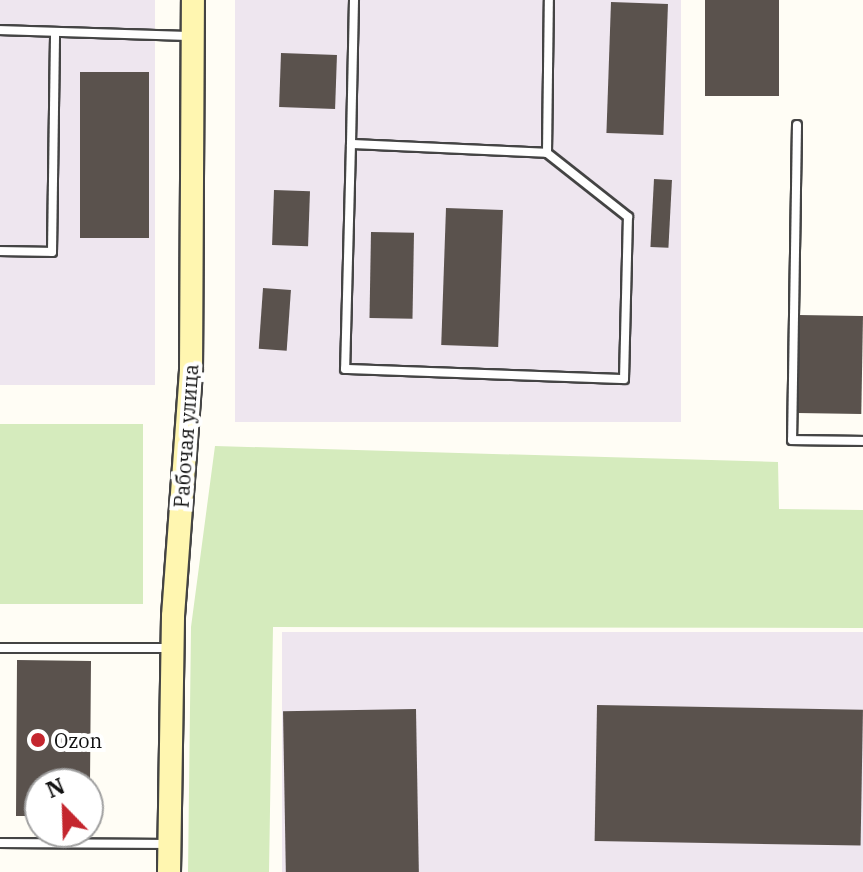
<!DOCTYPE html>
<html>
<head>
<meta charset="utf-8">
<style>
  body { margin:0 }
  #map { position:relative; width:863px; height:872px; overflow:hidden; background:#fffdf5; font-family:"IBM Plex Serif",serif }
  div>[style] { position:absolute }
  .industrial>* { inset:0; background:#eee6ef; transform-origin:0 0 }
  .green>* { inset:0; background:#d5ebbd; transform-origin:0 0 }
  .building>* { inset:0; background:#5a524d; transform-origin:0 0 }
  .roads { filter:drop-shadow(2px 0 #444) drop-shadow(-2px 0 #444) drop-shadow(0 2px #444) drop-shadow(0 -2px #444) }
  .lane>* { height:8px; margin:-4px; padding:0 4px; transform-origin:4px; border-radius:4px; background:#fff }
  .secondary>* { height:22px; margin:-11px; padding:0 11px; transform-origin:11px; border-radius:11px; background:#fff6b0 }
  .dots>* { width:22px; height:22px; translate:-50% -50%; box-sizing:border-box; border:4px solid #fff; border-radius:50% }
  span { translate:-50% -50%; white-space:nowrap; text-align:center; line-height:1.15; -webkit-text-stroke:8px #fff; paint-order:stroke }
  .street-label { font-size:20px; color:#111 }
  .poi-label { font-size:20px; color:#111 }
  .left { translate:0 -50%; text-align:left }
  .north { position:absolute; left:24px; top:768px; width:80px; height:80px; box-sizing:border-box; background:#fff; border:2px solid #a0a0a0; border-radius:50%; rotate:337deg; font-size:22px; font-weight:700; line-height:32px; text-align:center; color:#111 }
  .north::after { content:''; display:block; margin:auto; width:28px; height:36px; background:#c4262e; clip-path:polygon(50% 0,100% 100%,50% 72%,0 100%) }
</style>
</head>
<body>
<div id="map">
  <div class="industrial">
    <div style="left:0;top:0;width:155px;height:385px"></div>
    <div style="left:235px;top:0;width:446px;height:422px"></div>
    <div style="left:282px;top:632px;width:581px;height:240px"></div>
  </div>
  <div class="green">
    <div style="left:0;top:424px;width:143px;height:180px"></div>
    <div style="clip-path:polygon(215px 446px,778px 462px,779px 509px,863px 510px,863px 628px,273px 627px,269px 872px,188px 872px,191px 627px)"></div>
  </div>
  <div class="building">
    <div style="left:705px;top:0;width:74px;height:96px"></div>
    <div style="left:611px;top:2px;width:57px;height:131px;rotate:2deg"></div>
    <div style="left:281px;top:53px;width:56px;height:54px;rotate:2deg"></div>
    <div style="left:80px;top:72px;width:69px;height:166px"></div>
    <div style="left:654px;top:179px;width:18px;height:68px;rotate:3deg"></div>
    <div style="left:274px;top:190px;width:36px;height:55px;rotate:2deg"></div>
    <div style="left:446px;top:208px;width:57px;height:137px;rotate:2deg"></div>
    <div style="left:371px;top:232px;width:43px;height:86px;rotate:1deg"></div>
    <div style="left:263px;top:288px;width:28px;height:61px;rotate:4deg"></div>
    <div style="left:799px;top:315px;width:64px;height:98px;rotate:1deg"></div>
    <div style="clip-path:polygon(17px 660px,91px 661px,90px 784px,40px 784px,40px 816px,16px 816px)"></div>
    <div style="left:597px;top:705px;width:266px;height:136px;rotate:1deg"></div>
    <div style="left:416px;top:709px;width:163px;height:133px;rotate:89deg"></div>
  </div>
  <div class="roads">
    <div class="lane">
      <div style="left:354px;top:0;width:144px;rotate:91.2deg"></div>
      <div style="left:351px;top:144px;width:196px;rotate:2.6deg"></div>
      <div style="left:0;top:30px;width:192px;rotate:1.8deg"></div>
      <div style="left:797px;top:125px;width:315px;rotate:90.9deg"></div>
      <div style="left:792px;top:440px;width:71px;rotate:0.8deg"></div>
      <div style="left:351px;top:144px;width:225px;rotate:91.5deg"></div>
      <div style="left:345px;top:369px;width:279px;rotate:2.1deg"></div>
      <div style="left:624px;top:379px;width:162px;rotate:-88.6deg"></div>
      <div style="left:628px;top:217px;width:103px;rotate:-141.7deg"></div>
      <div style="left:547px;top:153px;width:153px;rotate:-89.3deg"></div>
      <div style="left:0;top:251px;width:52px;rotate:1.1deg"></div>
      <div style="left:52px;top:252px;width:220px;rotate:-89.2deg"></div>
      <div style="left:0;top:648px;width:172px"></div>
      <div style="left:0;top:843px;width:169px;rotate:0.3deg"></div>
    </div>
    <div class="secondary">
      <div style="left:169px;top:872px;width:256px;rotate:-89.1deg"></div>
      <div style="left:173px;top:616px;width:247px;rotate:-85.8deg"></div>
      <div style="left:191px;top:370px;width:370px;rotate:-89.7deg"></div>
    </div>
  </div>
  <div class="dots">
    <div style="left:38px;top:740px;background:#c4262e"></div>
  </div>
  <div class="street-label">
    <span style="left:186px;top:436px;rotate:-86deg">Рабочая улица</span>
  </div>
  <div class="poi-label">
    <span class="left" style="left:54px;top:740px">Ozon</span>
  </div>
  <div class="north">N</div>
</div>
</body>
</html>
